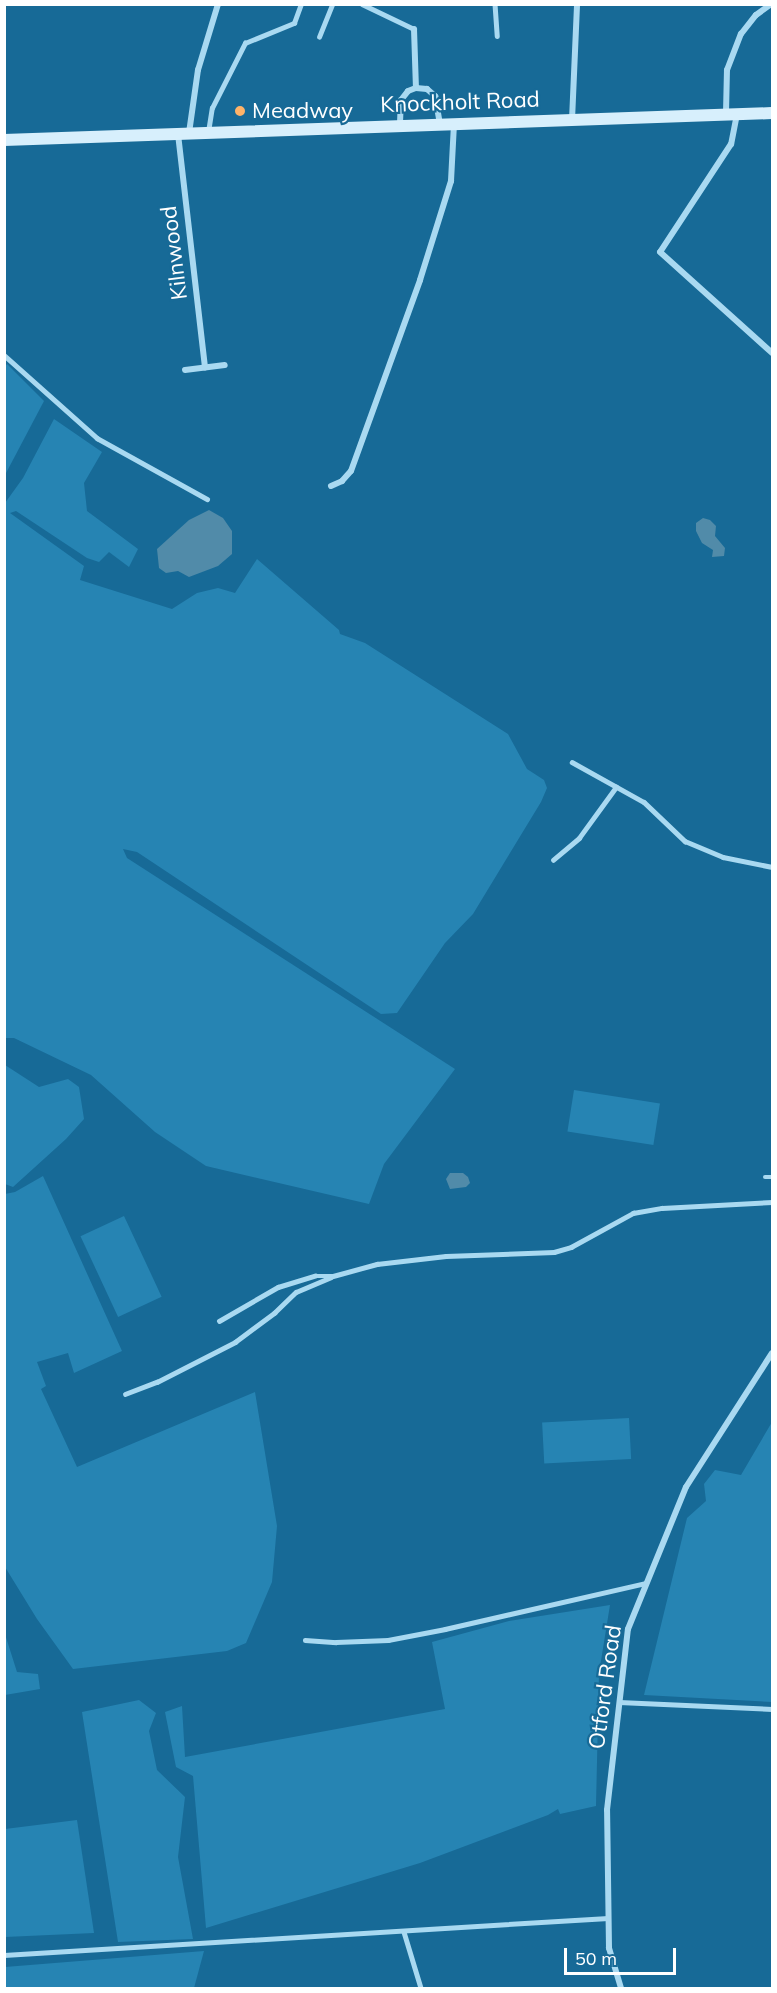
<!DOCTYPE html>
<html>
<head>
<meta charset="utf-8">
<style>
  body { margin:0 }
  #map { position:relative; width:777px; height:1993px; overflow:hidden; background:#176a97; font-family:Mulish,sans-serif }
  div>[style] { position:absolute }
  .green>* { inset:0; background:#2684b3; transform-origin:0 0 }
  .water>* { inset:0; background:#518ba9 }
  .lane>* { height:4.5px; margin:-2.25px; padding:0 2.25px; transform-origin:2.25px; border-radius:2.25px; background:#a9d9f1 }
  .street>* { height:6px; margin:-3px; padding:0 3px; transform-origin:3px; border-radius:3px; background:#a9d9f1 }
  .secondary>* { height:12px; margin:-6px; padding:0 6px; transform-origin:6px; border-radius:6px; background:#d7effc }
  .dots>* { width:16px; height:16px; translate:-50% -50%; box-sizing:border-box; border:3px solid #176a97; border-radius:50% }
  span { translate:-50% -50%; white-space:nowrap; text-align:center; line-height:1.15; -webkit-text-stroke:4.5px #176a97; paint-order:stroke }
  .street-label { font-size:22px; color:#fff }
  .poi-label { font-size:22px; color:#fff }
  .left { translate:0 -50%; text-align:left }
  .frame { position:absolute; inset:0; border:6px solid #fff; pointer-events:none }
  .scale { position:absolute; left:564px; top:1948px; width:112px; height:27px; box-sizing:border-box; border:3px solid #fff; border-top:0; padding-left:8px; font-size:18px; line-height:21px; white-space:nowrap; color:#fff; -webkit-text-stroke:4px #176a97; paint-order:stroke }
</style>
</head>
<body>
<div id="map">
  <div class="green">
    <div style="clip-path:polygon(7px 364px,44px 401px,5px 475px,4px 368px)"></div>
    <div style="clip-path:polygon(54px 419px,102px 452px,84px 483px,87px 511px,138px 549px,129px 567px,109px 552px,99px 562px,87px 558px,16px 511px,10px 513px,84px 566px,80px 580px,172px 609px,197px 593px,218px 588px,235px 593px,257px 559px,339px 630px,340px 634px,365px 643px,508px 734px,527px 769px,544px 780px,547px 788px,541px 802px,473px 914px,445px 943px,397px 1013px,381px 1014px,137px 852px,123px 849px,127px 858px,455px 1069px,384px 1164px,369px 1204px,206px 1166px,155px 1132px,91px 1075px,14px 1038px,5px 1038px,5px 503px,23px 478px)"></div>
    <div style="clip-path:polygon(5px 1065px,39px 1087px,68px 1079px,79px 1087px,84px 1119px,66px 1139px,13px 1187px,5px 1184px)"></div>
    <div style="left:574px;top:1090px;width:87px;height:42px;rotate:9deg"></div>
    <div style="clip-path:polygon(43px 1176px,122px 1351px,74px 1373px,68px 1353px,37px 1362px,46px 1386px,41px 1389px,77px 1467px,255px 1392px,277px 1526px,272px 1582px,246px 1643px,227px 1651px,73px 1669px,37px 1619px,5px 1567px,5px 1194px,15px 1192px)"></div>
    <div style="left:124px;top:1216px;width:89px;height:48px;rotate:65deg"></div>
    <div style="left:629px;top:1418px;width:41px;height:87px;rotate:87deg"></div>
    <div style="clip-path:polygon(772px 1422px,772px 1702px,644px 1695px,687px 1518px,706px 1501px,704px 1484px,715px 1470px,741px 1475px)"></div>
    <div style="clip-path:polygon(610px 1605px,599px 1673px,596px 1806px,560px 1814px,558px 1809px,548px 1815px,420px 1863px,206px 1928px,193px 1776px,176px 1767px,165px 1712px,182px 1706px,185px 1757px,445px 1709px,432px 1642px,509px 1621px)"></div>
    <div style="clip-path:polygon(4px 1631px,17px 1672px,38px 1674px,40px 1689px,5px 1695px)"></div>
    <div style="clip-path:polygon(139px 1700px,156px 1713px,149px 1731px,157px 1770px,185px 1797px,178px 1857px,193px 1939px,118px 1942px,82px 1712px)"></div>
    <div style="clip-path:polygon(77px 1820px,94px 1933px,5px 1937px,5px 1829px)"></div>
    <div style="clip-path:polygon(204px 1951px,194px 1988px,5px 1988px,5px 1967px)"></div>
  </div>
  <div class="water">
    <div style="clip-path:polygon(209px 510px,223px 518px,232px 531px,232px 554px,218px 566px,189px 577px,178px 571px,166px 573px,159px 568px,157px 549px,189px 520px)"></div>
    <div style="clip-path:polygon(703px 518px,710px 520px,716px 526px,715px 536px,725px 548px,724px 556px,712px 557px,713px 550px,702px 543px,696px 531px,696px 523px)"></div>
    <div style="clip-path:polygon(450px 1173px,463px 1173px,468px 1177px,470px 1183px,466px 1187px,450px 1189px,446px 1179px)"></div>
  </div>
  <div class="lane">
    <div style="left:362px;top:4px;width:58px;rotate:25.7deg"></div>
    <div style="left:495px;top:4px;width:32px;rotate:86deg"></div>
    <div style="left:319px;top:37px;width:35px;rotate:-68deg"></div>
    <div style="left:208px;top:132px;width:24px;rotate:-81deg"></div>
    <div style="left:212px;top:108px;width:73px;rotate:-63.1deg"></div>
    <div style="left:245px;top:43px;width:53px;rotate:-22.2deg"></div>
    <div style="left:294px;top:23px;width:20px;rotate:-70deg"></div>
    <div style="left:4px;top:355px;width:125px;rotate:41.7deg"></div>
    <div style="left:97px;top:438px;width:126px;rotate:29deg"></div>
    <div style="left:572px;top:762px;width:82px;rotate:29.1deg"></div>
    <div style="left:644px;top:802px;width:57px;rotate:43.6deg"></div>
    <div style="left:685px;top:841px;width:41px;rotate:22.8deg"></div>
    <div style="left:723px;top:857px;width:50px;rotate:11.5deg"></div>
    <div style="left:553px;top:860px;width:34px;rotate:-40deg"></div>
    <div style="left:579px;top:838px;width:63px;rotate:-54deg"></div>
    <div style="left:765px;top:1177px;width:7px"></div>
    <div style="left:219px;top:1321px;width:68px;rotate:-30deg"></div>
    <div style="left:278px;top:1287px;width:39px;rotate:-17deg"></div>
    <div style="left:315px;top:1276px;width:18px"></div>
    <div style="left:333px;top:1276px;width:46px;rotate:-15.3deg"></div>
    <div style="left:377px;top:1264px;width:69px;rotate:-6.6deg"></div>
    <div style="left:446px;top:1256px;width:108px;rotate:-2.1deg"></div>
    <div style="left:554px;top:1252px;width:18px;rotate:-16deg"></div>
    <div style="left:571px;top:1247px;width:71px;rotate:-28.7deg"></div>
    <div style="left:633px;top:1213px;width:29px;rotate:-10deg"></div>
    <div style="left:662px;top:1208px;width:110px;rotate:-3.1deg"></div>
    <div style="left:125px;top:1394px;width:34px;rotate:-21deg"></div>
    <div style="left:157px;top:1382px;width:88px;rotate:-27.1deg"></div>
    <div style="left:235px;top:1342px;width:49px;rotate:-36.6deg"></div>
    <div style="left:274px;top:1313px;width:30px;rotate:-44deg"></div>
    <div style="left:296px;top:1292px;width:38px;rotate:-23deg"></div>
    <div style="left:305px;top:1640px;width:31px;rotate:4deg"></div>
    <div style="left:336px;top:1642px;width:52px;rotate:-2.2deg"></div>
    <div style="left:388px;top:1640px;width:58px;rotate:-10.9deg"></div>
    <div style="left:445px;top:1629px;width:206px;rotate:-12.9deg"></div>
    <div style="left:619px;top:1702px;width:153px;rotate:2.6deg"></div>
    <div style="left:404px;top:1932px;width:59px;rotate:73.1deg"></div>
    <div style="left:4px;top:1955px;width:605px;rotate:-3.51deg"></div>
  </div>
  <div class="street">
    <div style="left:414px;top:29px;width:59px;rotate:88.1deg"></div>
    <div style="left:726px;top:113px;width:43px;rotate:-88.7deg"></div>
    <div style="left:727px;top:70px;width:39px;rotate:-69deg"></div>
    <div style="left:741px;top:34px;width:24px;rotate:-52deg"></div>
    <div style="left:756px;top:15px;width:19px;rotate:-36deg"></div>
    <div style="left:737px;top:114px;width:31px;rotate:101deg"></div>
    <div style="left:731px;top:144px;width:129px;rotate:123.3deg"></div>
    <div style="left:660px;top:252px;width:151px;rotate:42deg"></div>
    <div style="left:572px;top:120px;width:116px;rotate:-87.5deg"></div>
    <div style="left:400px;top:124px;width:24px;rotate:-88deg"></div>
    <div style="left:401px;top:100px;width:11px;rotate:-52deg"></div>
    <div style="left:408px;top:91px;width:9px;rotate:-21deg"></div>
    <div style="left:416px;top:88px;width:11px;rotate:5deg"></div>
    <div style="left:427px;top:89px;width:11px;rotate:41deg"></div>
    <div style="left:435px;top:96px;width:27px;rotate:80deg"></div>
    <div style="left:189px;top:133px;width:64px;rotate:-81.9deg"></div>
    <div style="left:198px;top:70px;width:69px;rotate:-73.1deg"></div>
    <div style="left:178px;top:134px;width:235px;rotate:83.4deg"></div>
    <div style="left:185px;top:370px;width:40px;rotate:-7.1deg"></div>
    <div style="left:331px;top:486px;width:12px;rotate:-24deg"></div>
    <div style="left:342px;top:481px;width:13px;rotate:-48deg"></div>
    <div style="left:351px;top:471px;width:203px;rotate:-70.1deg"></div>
    <div style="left:420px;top:280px;width:104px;rotate:-72.6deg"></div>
    <div style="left:451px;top:181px;width:58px;rotate:-87deg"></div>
    <div style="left:621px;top:1988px;width:42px;rotate:-106.7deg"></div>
    <div style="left:609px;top:1948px;width:138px;rotate:-90.8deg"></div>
    <div style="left:607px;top:1810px;width:182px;rotate:-83.4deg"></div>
    <div style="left:628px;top:1629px;width:153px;rotate:-67.8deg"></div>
    <div style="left:686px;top:1487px;width:159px;rotate:-57.3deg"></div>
  </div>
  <div class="secondary">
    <div style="left:4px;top:140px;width:768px;rotate:-2.01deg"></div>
  </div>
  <div class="dots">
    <div style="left:240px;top:111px;background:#ffb369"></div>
  </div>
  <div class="street-label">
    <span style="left:460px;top:102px;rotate:-2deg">Knockholt Road</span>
    <span style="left:174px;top:253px;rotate:-97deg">Kilnwood</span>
    <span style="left:605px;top:1687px;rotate:-82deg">Otford Road</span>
  </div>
  <div class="poi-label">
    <span class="left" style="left:252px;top:111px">Meadway</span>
  </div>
  <div class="frame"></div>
  <div class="scale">50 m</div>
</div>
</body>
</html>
